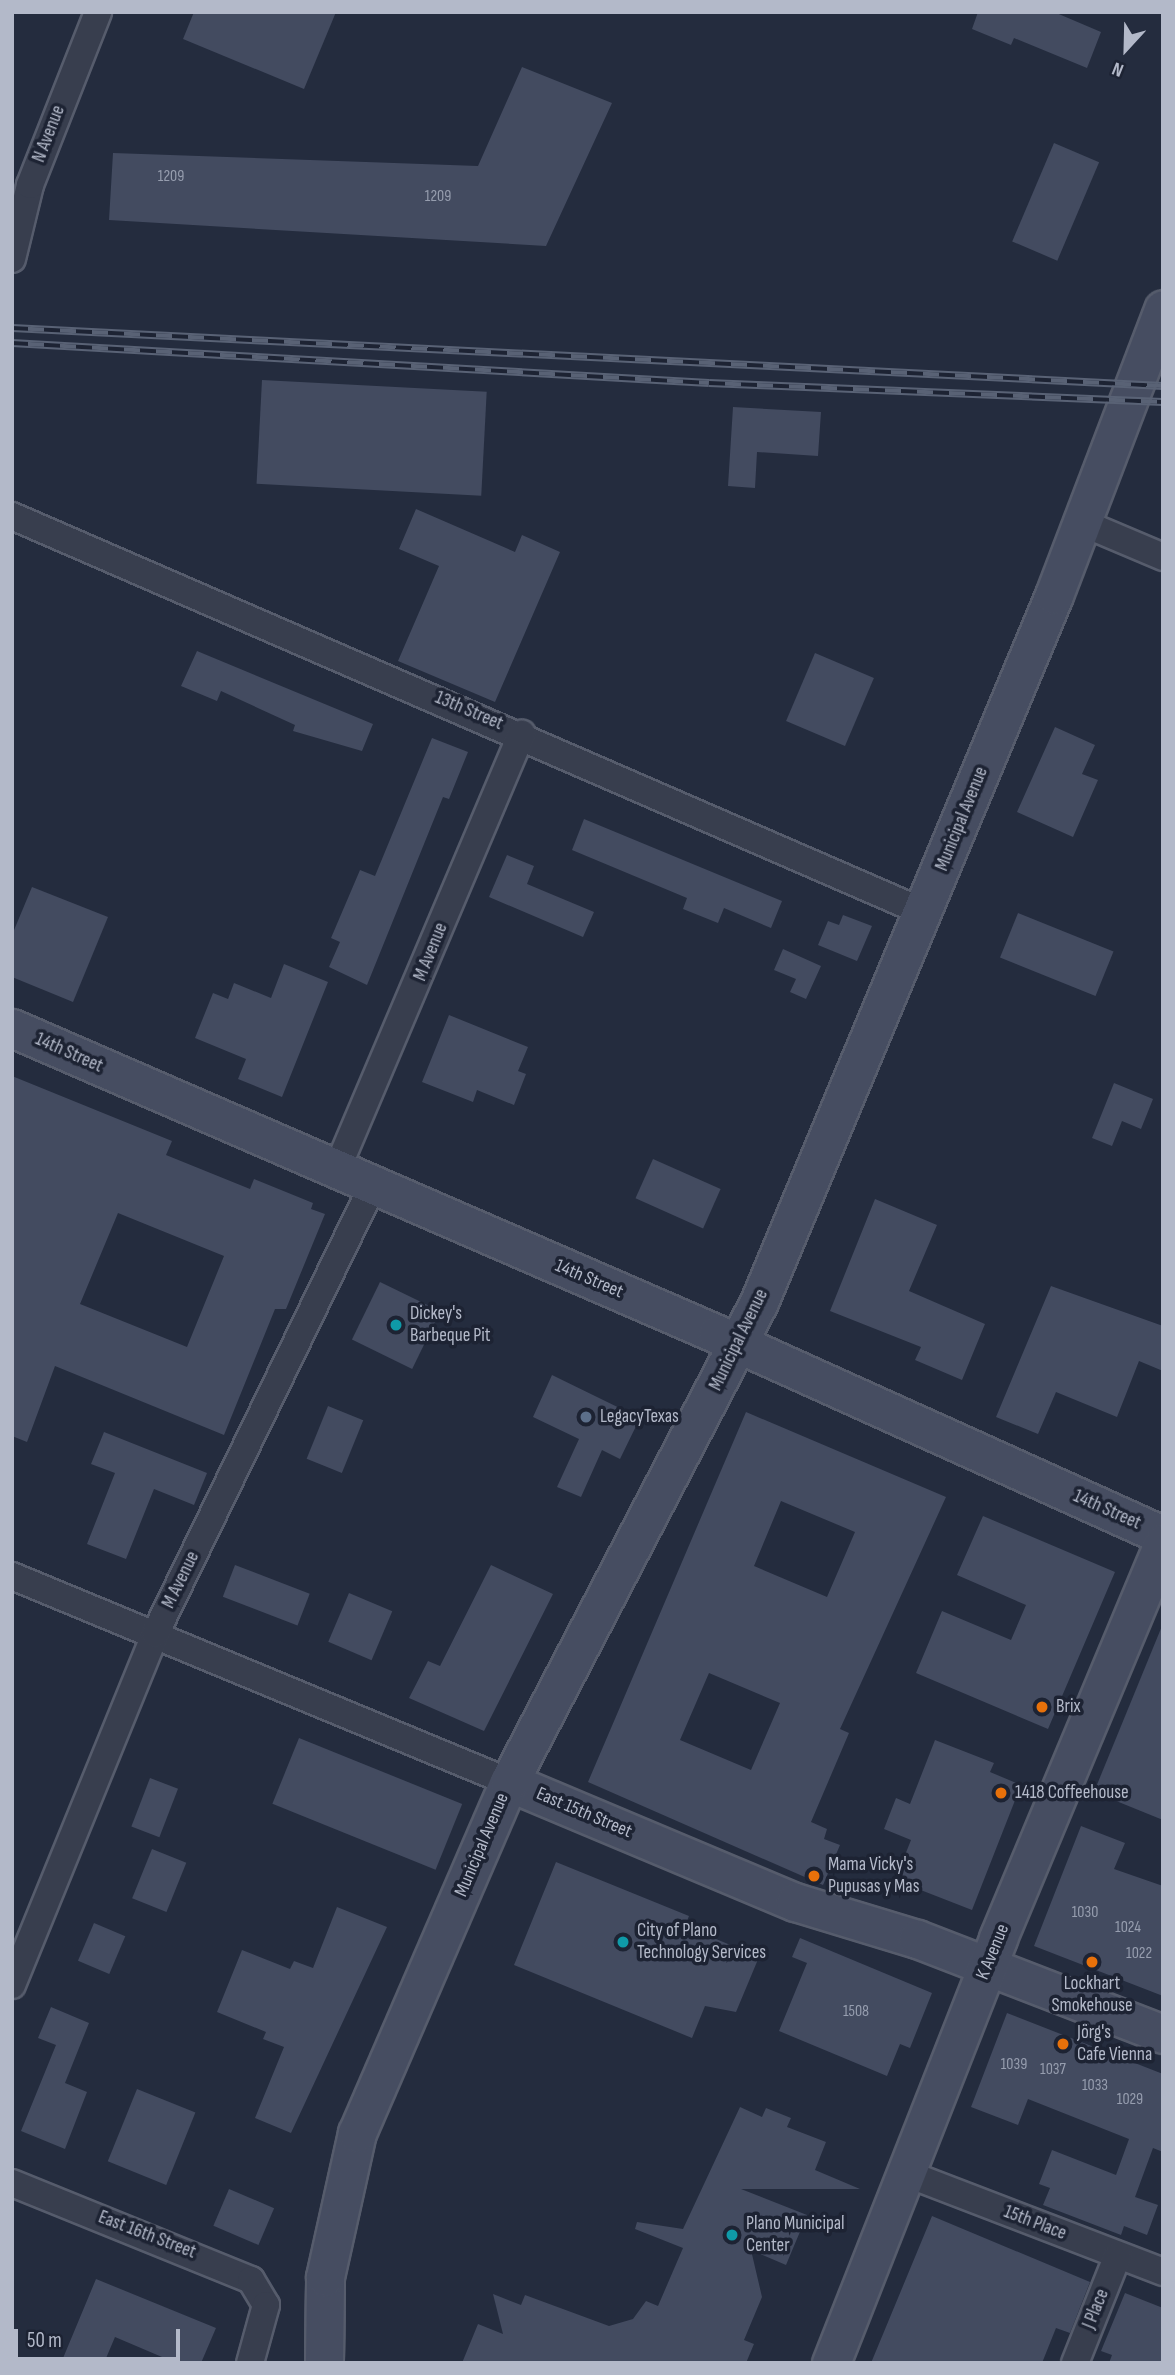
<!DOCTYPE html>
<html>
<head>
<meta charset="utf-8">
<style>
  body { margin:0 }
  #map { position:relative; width:1175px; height:2375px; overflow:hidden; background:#242c3e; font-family:"Sofia Sans Condensed",sans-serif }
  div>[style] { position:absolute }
  .building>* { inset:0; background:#434b60; transform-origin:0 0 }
  .roads { filter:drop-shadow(2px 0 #565c6c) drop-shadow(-2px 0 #565c6c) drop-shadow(0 2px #565c6c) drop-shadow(0 -2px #565c6c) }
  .minor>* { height:26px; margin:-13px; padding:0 13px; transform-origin:13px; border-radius:13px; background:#383e4e }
  .secondary>* { height:37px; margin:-18.5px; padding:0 18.5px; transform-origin:18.5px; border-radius:18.5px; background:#464d61 }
  .rail>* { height:8px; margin-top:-4px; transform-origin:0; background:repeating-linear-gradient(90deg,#1d2333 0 16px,#596275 0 32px); box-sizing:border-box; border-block:2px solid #596275 }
  .dots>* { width:19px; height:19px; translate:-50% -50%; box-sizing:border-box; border:4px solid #1d2333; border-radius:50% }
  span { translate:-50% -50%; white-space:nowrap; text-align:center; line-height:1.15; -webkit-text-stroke:7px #1d2333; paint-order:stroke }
  .number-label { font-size:16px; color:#979eaf }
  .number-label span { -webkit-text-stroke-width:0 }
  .street-label { font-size:19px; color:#b3b9c9 }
  .poi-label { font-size:19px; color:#b3b9c9 }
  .left { translate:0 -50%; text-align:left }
  .frame { position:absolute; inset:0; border:14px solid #b3b9c9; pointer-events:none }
  .north { position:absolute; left:1091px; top:14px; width:70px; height:70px; -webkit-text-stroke:5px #1d2333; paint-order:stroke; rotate:202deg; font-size:19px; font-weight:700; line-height:28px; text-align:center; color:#b3b9c9 }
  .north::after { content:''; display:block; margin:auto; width:24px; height:32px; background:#b3b9c9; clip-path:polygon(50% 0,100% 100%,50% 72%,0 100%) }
  .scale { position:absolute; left:14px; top:2329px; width:166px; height:32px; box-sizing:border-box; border:4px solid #b3b9c9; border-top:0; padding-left:9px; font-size:21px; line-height:24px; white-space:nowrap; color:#b3b9c9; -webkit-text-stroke:5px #1d2333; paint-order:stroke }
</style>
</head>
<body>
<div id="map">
  <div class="building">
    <div style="clip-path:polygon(194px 12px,336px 12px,304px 89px,183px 39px)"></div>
    <div style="clip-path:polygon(978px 12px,1054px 12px,1101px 32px,1087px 68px,1014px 38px,1011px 45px,972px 29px)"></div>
    <div style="clip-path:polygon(522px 67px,612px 103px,546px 246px,109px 220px,113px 153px,478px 166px)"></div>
    <div style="left:1054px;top:143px;width:49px;height:107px;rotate:23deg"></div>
    <div style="left:262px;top:380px;width:225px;height:104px;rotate:3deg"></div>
    <div style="clip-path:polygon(733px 407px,821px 412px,818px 456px,757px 452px,755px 488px,728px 486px)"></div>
    <div style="clip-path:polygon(416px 509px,515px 552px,522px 535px,560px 552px,495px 702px,398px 661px,439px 566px,399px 549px)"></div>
    <div style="clip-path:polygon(197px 651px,373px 724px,362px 751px,293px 731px,295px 725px,221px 691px,217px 701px,181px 686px)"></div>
    <div style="left:815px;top:653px;width:64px;height:74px;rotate:23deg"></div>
    <div style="clip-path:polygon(1055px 727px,1095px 745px,1082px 774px,1098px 780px,1073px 837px,1017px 812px)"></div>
    <div style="clip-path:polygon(432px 738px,468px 752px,449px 799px,443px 797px,367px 985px,329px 967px,340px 942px,331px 938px,360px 870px,375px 876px)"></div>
    <div style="clip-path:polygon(584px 819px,782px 901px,771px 928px,724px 908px,718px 923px,683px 909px,687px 898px,572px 850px)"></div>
    <div style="clip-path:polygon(507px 855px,534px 866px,527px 884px,594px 912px,583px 937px,489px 897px)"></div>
    <div style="clip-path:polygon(32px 887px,108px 917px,73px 1002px,12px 977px,12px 935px)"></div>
    <div style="left:1018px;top:913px;width:103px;height:48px;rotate:22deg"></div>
    <div style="clip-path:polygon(843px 915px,872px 926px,857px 961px,818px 945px,828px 921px,839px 925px)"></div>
    <div style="clip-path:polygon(783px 949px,821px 966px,806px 999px,790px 992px,796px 979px,774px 970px)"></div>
    <div style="clip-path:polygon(284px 964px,328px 982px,282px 1097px,238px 1079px,246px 1059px,195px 1038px,213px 993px,228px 999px,234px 983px,271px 998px)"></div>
    <div style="clip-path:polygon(449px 1015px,528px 1047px,518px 1071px,526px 1074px,514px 1105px,477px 1090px,473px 1102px,422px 1082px)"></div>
    <div style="clip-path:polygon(evenodd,12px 1076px,172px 1141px,166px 1155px,250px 1189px,254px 1179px,313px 1203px,311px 1209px,325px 1214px,286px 1309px,275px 1309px,224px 1435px,55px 1366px,27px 1442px,12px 1436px,12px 1076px,118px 1213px,224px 1256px,187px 1347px,80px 1304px,118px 1213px)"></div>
    <div style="clip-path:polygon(1114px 1083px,1153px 1099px,1141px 1129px,1122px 1121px,1112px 1146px,1092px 1138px)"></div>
    <div style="left:653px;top:1159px;width:74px;height:43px;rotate:24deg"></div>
    <div style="clip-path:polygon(875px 1199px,937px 1225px,909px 1291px,985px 1324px,962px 1380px,915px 1360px,921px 1347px,830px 1311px)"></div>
    <div style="left:380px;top:1282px;width:67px;height:64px;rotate:26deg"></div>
    <div style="clip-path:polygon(1051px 1286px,1163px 1326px,1163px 1371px,1139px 1361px,1117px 1417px,1056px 1392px,1038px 1434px,996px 1417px)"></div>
    <div style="clip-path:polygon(552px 1375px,640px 1418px,620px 1459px,602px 1450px,581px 1497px,557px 1487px,579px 1439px,533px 1417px)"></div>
    <div style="left:328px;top:1406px;width:38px;height:57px;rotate:22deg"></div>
    <div style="clip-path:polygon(evenodd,746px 1412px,946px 1497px,840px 1729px,849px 1733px,811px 1822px,827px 1829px,824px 1839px,840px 1845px,823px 1885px,588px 1782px,746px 1412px,781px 1501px,855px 1532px,827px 1597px,754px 1566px,781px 1501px,746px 1412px,709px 1673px,780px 1703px,751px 1770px,680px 1740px,709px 1673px)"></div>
    <div style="clip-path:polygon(104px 1432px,207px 1473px,194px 1505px,154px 1489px,126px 1559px,87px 1544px,115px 1473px,91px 1464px)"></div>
    <div style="clip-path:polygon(983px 1516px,1115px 1572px,1048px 1729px,916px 1673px,942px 1611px,1011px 1640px,1026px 1605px,957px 1575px)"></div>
    <div style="left:235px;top:1565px;width:80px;height:34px;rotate:21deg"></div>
    <div style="clip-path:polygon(491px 1565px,553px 1594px,484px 1731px,409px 1698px,428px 1661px,440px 1666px)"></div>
    <div style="left:349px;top:1593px;width:47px;height:53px;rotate:23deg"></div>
    <div style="clip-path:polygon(1162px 1626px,1163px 1626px,1163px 1820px,1094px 1792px)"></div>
    <div style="left:299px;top:1738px;width:176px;height:71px;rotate:22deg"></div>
    <div style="clip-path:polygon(935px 1740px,994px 1763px,990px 1772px,1021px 1785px,972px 1910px,895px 1880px,911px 1840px,884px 1829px,896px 1798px,910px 1804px)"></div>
    <div style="left:150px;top:1778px;width:30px;height:52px;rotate:21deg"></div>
    <div style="clip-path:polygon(1081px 1826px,1125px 1843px,1114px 1869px,1163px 1886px,1163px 1996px,1034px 1946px)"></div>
    <div style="left:152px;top:1849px;width:37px;height:53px;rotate:22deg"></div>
    <div style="clip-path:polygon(556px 1862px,689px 1916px,685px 1926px,759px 1957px,736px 2012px,705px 2006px,692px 2038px,514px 1965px)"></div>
    <div style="clip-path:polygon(337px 1907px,387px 1927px,291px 2133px,255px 2118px,284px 2047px,263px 2039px,266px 2032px,217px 2012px,242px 1950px,290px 1969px,294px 1961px,313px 1968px)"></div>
    <div style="left:94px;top:1923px;width:34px;height:41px;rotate:23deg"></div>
    <div style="clip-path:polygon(800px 1938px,932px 1993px,910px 2048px,900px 2044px,887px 2076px,779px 2031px,807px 1963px,792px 1957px)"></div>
    <div style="clip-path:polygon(51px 2007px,89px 2023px,65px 2083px,87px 2092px,65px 2149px,21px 2131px,56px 2045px,38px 2038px)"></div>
    <div style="clip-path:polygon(1007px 2013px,1163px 2074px,1163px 2152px,1153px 2148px,1135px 2197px,1158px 2205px,1147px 2235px,1124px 2226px,1121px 2235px,1043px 2205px,1050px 2188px,1039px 2184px,1052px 2150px,1116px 2175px,1129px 2139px,1028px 2099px,1018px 2125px,971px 2107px)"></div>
    <div style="left:137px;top:2089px;width:63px;height:78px;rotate:22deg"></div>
    <div style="clip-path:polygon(740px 2107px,762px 2117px,766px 2108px,791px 2118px,787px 2127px,826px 2142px,815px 2170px,860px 2189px,741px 2189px,807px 2215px,786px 2265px,751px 2250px,762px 2297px,744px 2340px,754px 2344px,746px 2363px,462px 2363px,478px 2324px,503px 2334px,493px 2294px,521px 2305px,525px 2295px,609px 2326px,633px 2319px,646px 2301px,658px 2306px,683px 2248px,635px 2229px,637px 2222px,683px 2229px)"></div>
    <div style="left:229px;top:2189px;width:49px;height:40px;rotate:23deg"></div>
    <div style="clip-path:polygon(932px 2216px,1090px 2282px,1070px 2333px,1056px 2328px,1042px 2363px,871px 2363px)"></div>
    <div style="clip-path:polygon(96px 2279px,216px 2328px,201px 2363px,160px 2363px,162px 2357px,115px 2337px,104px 2363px,61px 2363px)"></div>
    <div style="clip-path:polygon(1125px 2293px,1163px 2308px,1163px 2363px,1109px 2363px,1112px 2355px,1101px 2351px)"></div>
  </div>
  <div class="roads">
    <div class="minor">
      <div style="left:12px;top:259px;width:76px;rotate:-76.3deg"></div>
      <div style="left:30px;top:185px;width:186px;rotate:-68.5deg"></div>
      <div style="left:12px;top:516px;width:993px;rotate:23.49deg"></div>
      <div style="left:1083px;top:523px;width:87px;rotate:23deg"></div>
      <div style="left:337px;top:1169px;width:473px;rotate:-67deg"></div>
      <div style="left:12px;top:1576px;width:538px;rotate:22.51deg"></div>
      <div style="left:12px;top:1985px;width:379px;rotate:-67.8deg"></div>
      <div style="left:155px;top:1634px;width:499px;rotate:-64.1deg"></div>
      <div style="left:908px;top:2174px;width:273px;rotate:21deg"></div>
      <div style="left:12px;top:2183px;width:258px;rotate:22.1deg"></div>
      <div style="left:251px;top:2280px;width:29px;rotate:59deg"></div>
      <div style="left:266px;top:2305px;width:60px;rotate:105.4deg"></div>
      <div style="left:1075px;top:2363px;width:116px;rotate:-68.3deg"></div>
    </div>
    <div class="secondary">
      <div style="left:12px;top:1028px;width:769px;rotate:23.46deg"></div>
      <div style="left:717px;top:1334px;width:489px;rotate:24.3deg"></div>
      <div style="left:509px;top:1782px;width:310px;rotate:22.8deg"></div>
      <div style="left:795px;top:1902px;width:127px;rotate:16.9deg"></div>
      <div style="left:917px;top:1939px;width:264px;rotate:21.1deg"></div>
      <div style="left:324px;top:2363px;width:86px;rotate:-89.3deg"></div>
      <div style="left:325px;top:2277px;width:148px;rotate:-77.5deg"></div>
      <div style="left:357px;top:2133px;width:382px;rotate:-66.6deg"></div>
      <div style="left:509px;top:1782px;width:541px;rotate:-62.49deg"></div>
      <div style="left:759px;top:1302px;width:766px;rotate:-67.35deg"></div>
      <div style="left:1054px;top:595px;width:306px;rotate:-69.1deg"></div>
      <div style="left:831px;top:2363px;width:457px;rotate:-68.5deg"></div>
      <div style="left:998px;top:1938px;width:428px;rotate:-67.3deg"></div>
    </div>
  </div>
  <div class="rail">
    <div style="left:12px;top:328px;width:1152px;rotate:2.88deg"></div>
    <div style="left:12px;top:343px;width:698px;rotate:3.28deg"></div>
    <div style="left:709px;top:383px;width:454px;rotate:2.4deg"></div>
  </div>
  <div class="dots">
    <div style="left:396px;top:1325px;background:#0f9aa8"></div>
    <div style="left:586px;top:1417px;background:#5c6f8a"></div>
    <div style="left:1042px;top:1707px;background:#e8710a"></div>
    <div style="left:1001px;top:1793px;background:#e8710a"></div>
    <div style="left:814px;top:1876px;background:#e8710a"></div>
    <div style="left:623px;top:1942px;background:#0f9aa8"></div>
    <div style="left:1092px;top:1962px;background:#e8710a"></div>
    <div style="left:1063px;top:2044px;background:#e8710a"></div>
    <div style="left:732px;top:2235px;background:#0f9aa8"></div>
  </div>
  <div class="number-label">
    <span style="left:171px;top:177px">1209</span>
    <span style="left:438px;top:197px">1209</span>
    <span style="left:1085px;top:1913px">1030</span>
    <span style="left:1128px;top:1928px">1024</span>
    <span style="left:1139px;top:1954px">1022</span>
    <span style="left:856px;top:2012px">1508</span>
    <span style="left:1014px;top:2065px">1039</span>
    <span style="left:1053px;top:2070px">1037</span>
    <span style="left:1095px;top:2086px">1033</span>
    <span style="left:1130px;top:2100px">1029</span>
  </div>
  <div class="street-label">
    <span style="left:49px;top:134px;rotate:-69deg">N Avenue</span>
    <span style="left:469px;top:711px;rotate:23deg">13th Street</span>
    <span style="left:962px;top:819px;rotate:-68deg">Municipal Avenue</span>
    <span style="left:431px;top:952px;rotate:-68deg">M Avenue</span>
    <span style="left:69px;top:1053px;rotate:24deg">14th Street</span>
    <span style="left:589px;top:1279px;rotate:23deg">14th Street</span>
    <span style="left:739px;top:1340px;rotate:-64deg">Municipal Avenue</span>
    <span style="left:1107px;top:1510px;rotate:24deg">14th Street</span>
    <span style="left:181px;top:1580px;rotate:-64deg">M Avenue</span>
    <span style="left:584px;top:1813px;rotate:23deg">East 15th Street</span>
    <span style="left:482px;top:1845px;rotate:-67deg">Municipal Avenue</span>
    <span style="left:993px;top:1952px;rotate:-68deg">K Avenue</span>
    <span style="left:1035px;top:2223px;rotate:21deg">15th Place</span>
    <span style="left:147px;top:2235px;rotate:21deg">East 16th Street</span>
    <span style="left:1096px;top:2309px;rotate:-68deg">J Place</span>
  </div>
  <div class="poi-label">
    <span class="left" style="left:410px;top:1325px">Dickey's<br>Barbeque Pit</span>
    <span class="left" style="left:600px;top:1417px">LegacyTexas</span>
    <span class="left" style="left:1056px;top:1707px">Brix</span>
    <span class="left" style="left:1015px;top:1793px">1418 Coffeehouse</span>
    <span class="left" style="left:828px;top:1876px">Mama Vicky's<br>Pupusas y Mas</span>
    <span class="left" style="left:637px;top:1942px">City of Plano<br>Technology Services</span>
    <span style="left:1092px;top:1995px">Lockhart<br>Smokehouse</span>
    <span class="left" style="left:1077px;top:2044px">Jörg's<br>Cafe Vienna</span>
    <span class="left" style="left:746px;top:2235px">Plano Municipal<br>Center</span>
  </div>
  <div class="frame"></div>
  <div class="north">N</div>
  <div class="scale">50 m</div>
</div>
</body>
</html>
